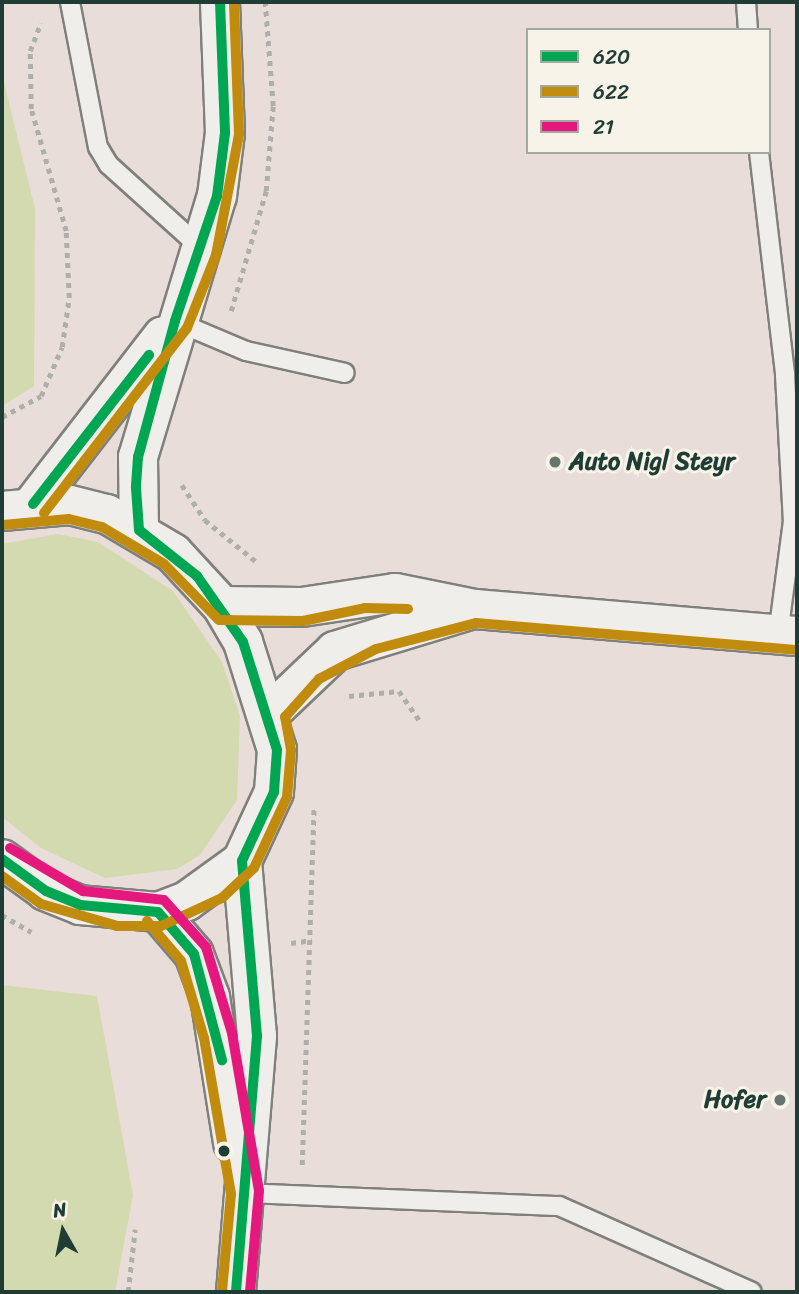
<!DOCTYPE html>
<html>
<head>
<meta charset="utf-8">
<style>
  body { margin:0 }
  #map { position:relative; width:799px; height:1294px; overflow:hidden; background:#e8ddd8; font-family:Sriracha,sans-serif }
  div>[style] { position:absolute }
  .green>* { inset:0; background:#d4daaf }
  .path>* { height:4.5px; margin-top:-2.25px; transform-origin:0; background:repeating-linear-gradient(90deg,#aeafab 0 5px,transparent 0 10px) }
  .roads { filter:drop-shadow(2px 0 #7f807c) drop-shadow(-2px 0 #7f807c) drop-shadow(0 2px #7f807c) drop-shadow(0 -2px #7f807c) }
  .service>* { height:18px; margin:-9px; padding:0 9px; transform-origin:9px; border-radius:9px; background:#f0eeea }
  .tertiary>* { height:38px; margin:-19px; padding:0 19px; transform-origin:19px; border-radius:19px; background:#f0eeea }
  .secondary>* { height:38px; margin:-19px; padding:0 19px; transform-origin:19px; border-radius:19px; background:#f0eeea }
  .primary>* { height:38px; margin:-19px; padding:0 19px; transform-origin:19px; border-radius:19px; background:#f0eeea }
  .bus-1>* { height:10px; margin:-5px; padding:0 5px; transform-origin:5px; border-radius:5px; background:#00a651 }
  .bus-2>* { height:10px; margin:-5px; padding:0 5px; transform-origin:5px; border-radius:5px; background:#c18c0d }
  .bus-3>* { height:10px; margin:-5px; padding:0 5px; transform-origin:5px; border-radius:5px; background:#e5187d }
  .dots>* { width:19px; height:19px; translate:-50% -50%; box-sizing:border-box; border:4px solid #f7f3e8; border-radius:50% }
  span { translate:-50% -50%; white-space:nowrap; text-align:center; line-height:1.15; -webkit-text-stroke:6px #f7f3e8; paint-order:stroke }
  .poi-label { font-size:24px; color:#1f3d34; font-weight:700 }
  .left { translate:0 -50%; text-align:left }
  .right { translate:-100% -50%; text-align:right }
  .frame { position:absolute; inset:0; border:4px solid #1f3d34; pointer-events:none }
  .legend { position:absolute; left:526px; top:28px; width:245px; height:126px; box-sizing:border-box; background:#f7f3e8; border:2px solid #a1aaa0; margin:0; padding:9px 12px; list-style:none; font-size:21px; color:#1f3d34 }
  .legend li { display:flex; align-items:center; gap:14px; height:35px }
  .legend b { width:35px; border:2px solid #a1aaa0 }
  .north { position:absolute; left:28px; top:1196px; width:70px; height:70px; -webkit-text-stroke:5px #f7f3e8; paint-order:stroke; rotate:351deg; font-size:19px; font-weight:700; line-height:28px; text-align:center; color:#1f3d34 }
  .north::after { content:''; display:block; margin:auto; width:24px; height:32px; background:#1f3d34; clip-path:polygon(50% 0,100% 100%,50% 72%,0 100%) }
</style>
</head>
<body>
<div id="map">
  <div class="green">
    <div style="clip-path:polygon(2px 74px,35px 209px,34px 386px,2px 406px)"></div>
    <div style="clip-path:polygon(58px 534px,98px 542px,173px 591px,222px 662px,240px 716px,237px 800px,200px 855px,177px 869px,105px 878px,41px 848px,2px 817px,2px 544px)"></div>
    <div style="clip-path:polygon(2px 985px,97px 996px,133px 1195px,115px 1292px,2px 1292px)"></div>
  </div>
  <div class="path">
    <div style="left:231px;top:311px;width:125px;rotate:-73.7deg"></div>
    <div style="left:266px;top:191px;width:85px;rotate:-85.3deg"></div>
    <div style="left:273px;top:106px;width:104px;rotate:-94.4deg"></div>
    <div style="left:2px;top:417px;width:44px;rotate:-28.3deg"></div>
    <div style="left:41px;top:396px;width:53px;rotate:-66.8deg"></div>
    <div style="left:62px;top:347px;width:49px;rotate:-81.9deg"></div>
    <div style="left:69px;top:298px;width:67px;rotate:-92.6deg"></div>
    <div style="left:66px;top:231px;width:127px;rotate:-106deg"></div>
    <div style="left:31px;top:109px;width:58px;rotate:-91deg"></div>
    <div style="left:30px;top:51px;width:30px;rotate:-69deg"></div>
    <div style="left:182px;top:485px;width:42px;rotate:56.7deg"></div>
    <div style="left:205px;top:520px;width:68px;rotate:39.1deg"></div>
    <div style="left:349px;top:696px;width:50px;rotate:-5.7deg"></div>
    <div style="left:399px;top:691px;width:40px;rotate:55.1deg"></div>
    <div style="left:2px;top:915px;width:34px;rotate:30deg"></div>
    <div style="left:291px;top:943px;width:21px;rotate:-8deg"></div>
    <div style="left:302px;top:1165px;width:358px;rotate:-88.1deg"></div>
    <div style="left:128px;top:1292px;width:63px;rotate:-83.7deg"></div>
  </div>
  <div class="roads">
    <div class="service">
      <div style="left:70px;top:2px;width:148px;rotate:79.1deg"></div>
      <div style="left:98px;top:147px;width:21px;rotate:59deg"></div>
      <div style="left:109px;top:165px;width:127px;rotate:42.1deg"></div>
      <div style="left:746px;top:2px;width:28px;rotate:86deg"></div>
      <div style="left:759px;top:152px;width:225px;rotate:83.3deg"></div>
      <div style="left:785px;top:375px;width:146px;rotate:86.9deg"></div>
      <div style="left:793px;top:521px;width:115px;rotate:97.5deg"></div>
      <div style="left:175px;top:321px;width:77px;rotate:22.9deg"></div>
      <div style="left:246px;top:351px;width:101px;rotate:12.5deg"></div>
      <div style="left:245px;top:1193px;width:314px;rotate:2.4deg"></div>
      <div style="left:559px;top:1206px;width:211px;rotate:24deg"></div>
    </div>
    <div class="tertiary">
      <div style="left:33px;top:504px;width:212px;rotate:-52.3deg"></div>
      <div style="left:139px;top:530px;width:73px;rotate:-90.8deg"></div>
      <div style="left:138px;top:457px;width:273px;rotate:-73.2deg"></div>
      <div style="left:217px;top:196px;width:64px;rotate:-82.8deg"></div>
      <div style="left:225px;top:133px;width:131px;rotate:-92.2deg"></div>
    </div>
    <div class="secondary">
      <div style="left:158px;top:912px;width:55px;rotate:49.4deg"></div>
      <div style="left:194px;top:954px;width:46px;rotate:69.6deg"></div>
      <div style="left:210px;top:997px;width:148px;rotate:81deg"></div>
      <div style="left:236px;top:1292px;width:257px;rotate:-85.3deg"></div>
      <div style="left:257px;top:1036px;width:176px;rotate:-94.9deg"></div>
    </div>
    <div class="primary">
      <div style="left:2px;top:511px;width:68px;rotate:-5deg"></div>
      <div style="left:70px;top:505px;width:38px;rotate:14deg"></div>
      <div style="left:107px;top:514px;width:77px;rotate:30.6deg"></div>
      <div style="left:173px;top:553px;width:72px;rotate:47.2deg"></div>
      <div style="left:222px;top:606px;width:42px;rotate:59.7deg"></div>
      <div style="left:243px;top:642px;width:113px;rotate:72.5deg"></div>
      <div style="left:277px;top:750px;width:42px;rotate:94.1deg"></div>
      <div style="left:274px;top:792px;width:76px;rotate:114.9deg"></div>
      <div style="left:242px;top:861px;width:68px;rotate:144deg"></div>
      <div style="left:187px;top:901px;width:31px;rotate:159deg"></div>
      <div style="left:158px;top:912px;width:78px;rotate:-174.9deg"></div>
      <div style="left:80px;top:905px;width:37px;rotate:-158deg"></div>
      <div style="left:46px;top:891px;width:54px;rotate:-144deg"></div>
      <div style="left:222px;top:606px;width:80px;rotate:0.7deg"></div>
      <div style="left:302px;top:607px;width:94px;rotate:-8.6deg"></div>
      <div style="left:395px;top:593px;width:82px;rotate:11.3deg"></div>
      <div style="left:475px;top:609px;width:323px;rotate:4.8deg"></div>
      <div style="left:270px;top:713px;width:90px;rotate:-43.6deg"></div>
      <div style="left:335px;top:651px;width:138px;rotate:-16.9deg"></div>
    </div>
  </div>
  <div class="bus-1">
    <div style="left:220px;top:2px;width:131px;rotate:87.8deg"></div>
    <div style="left:225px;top:133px;width:64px;rotate:97.2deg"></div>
    <div style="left:217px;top:196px;width:132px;rotate:108.6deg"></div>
    <div style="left:175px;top:321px;width:141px;rotate:105.2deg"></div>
    <div style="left:138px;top:457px;width:31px;rotate:94deg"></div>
    <div style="left:136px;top:488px;width:42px;rotate:85.9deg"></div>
    <div style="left:139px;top:530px;width:74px;rotate:38.4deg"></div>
    <div style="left:197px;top:576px;width:80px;rotate:55.1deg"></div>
    <div style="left:243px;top:642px;width:113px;rotate:72.5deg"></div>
    <div style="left:277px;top:750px;width:42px;rotate:94.1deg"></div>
    <div style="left:274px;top:792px;width:76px;rotate:114.9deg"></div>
    <div style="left:242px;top:861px;width:176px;rotate:85.1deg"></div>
    <div style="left:257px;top:1036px;width:257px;rotate:94.7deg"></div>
    <div style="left:33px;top:504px;width:189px;rotate:-52.1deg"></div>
    <div style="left:2px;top:859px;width:54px;rotate:36deg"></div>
    <div style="left:46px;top:891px;width:37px;rotate:22deg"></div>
    <div style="left:80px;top:905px;width:78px;rotate:5.1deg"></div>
    <div style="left:158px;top:912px;width:55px;rotate:49.4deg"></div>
    <div style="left:194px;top:954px;width:110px;rotate:75.2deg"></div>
  </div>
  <div class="bus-2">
    <div style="left:44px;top:513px;width:234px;rotate:-52.3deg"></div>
    <div style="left:187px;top:328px;width:79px;rotate:-68.3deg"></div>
    <div style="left:216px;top:255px;width:123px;rotate:-79.2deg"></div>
    <div style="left:239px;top:134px;width:132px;rotate:-92.2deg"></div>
    <div style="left:3px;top:525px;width:66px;rotate:-5.2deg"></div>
    <div style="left:69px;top:519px;width:34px;rotate:14deg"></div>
    <div style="left:102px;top:527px;width:72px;rotate:30.8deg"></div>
    <div style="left:164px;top:564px;width:78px;rotate:45.5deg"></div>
    <div style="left:219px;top:620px;width:84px;rotate:0.7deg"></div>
    <div style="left:303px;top:621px;width:63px;rotate:-11.8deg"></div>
    <div style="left:365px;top:608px;width:43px;rotate:1.3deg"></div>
    <div style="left:2px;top:876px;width:48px;rotate:35.7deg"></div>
    <div style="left:41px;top:904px;width:79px;rotate:16.1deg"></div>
    <div style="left:117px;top:926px;width:44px"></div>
    <div style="left:161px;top:926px;width:67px;rotate:-24.7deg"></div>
    <div style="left:222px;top:898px;width:44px;rotate:-43.2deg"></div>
    <div style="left:254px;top:868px;width:78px;rotate:-65.1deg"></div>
    <div style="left:287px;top:797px;width:47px;rotate:-85.1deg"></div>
    <div style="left:291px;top:750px;width:34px;rotate:-100deg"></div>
    <div style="left:285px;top:717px;width:51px;rotate:-48.2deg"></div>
    <div style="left:319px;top:679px;width:64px;rotate:-27.8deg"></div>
    <div style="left:376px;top:649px;width:103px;rotate:-14.6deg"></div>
    <div style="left:476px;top:623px;width:321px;rotate:4.8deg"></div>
    <div style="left:147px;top:921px;width:52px;rotate:49.6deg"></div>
    <div style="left:181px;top:961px;width:80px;rotate:73.4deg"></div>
    <div style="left:204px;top:1038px;width:158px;rotate:80.2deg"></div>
    <div style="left:231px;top:1194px;width:97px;rotate:95.3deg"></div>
  </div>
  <div class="bus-3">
    <div style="left:10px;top:848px;width:85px;rotate:30.5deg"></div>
    <div style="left:83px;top:891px;width:81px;rotate:6.3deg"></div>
    <div style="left:164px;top:900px;width:63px;rotate:48.2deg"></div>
    <div style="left:206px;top:947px;width:90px;rotate:73.2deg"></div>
    <div style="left:232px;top:1033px;width:160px;rotate:80.3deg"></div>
    <div style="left:259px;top:1191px;width:101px;rotate:95.1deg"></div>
  </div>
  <div class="dots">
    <div style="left:555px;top:462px;background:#65756d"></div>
    <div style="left:780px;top:1100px;background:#65756d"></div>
    <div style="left:224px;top:1151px;background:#1f3d34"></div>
  </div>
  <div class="poi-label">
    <span class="left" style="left:569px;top:462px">Auto Nigl Steyr</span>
    <span class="right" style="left:766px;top:1100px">Hofer</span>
  </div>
  <div class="frame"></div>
  <ul class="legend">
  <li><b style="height:9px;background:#00a651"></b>620</li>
  <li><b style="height:9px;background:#c18c0d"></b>622</li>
  <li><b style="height:9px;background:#e5187d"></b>21</li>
  </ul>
  <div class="north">N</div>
</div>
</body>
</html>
